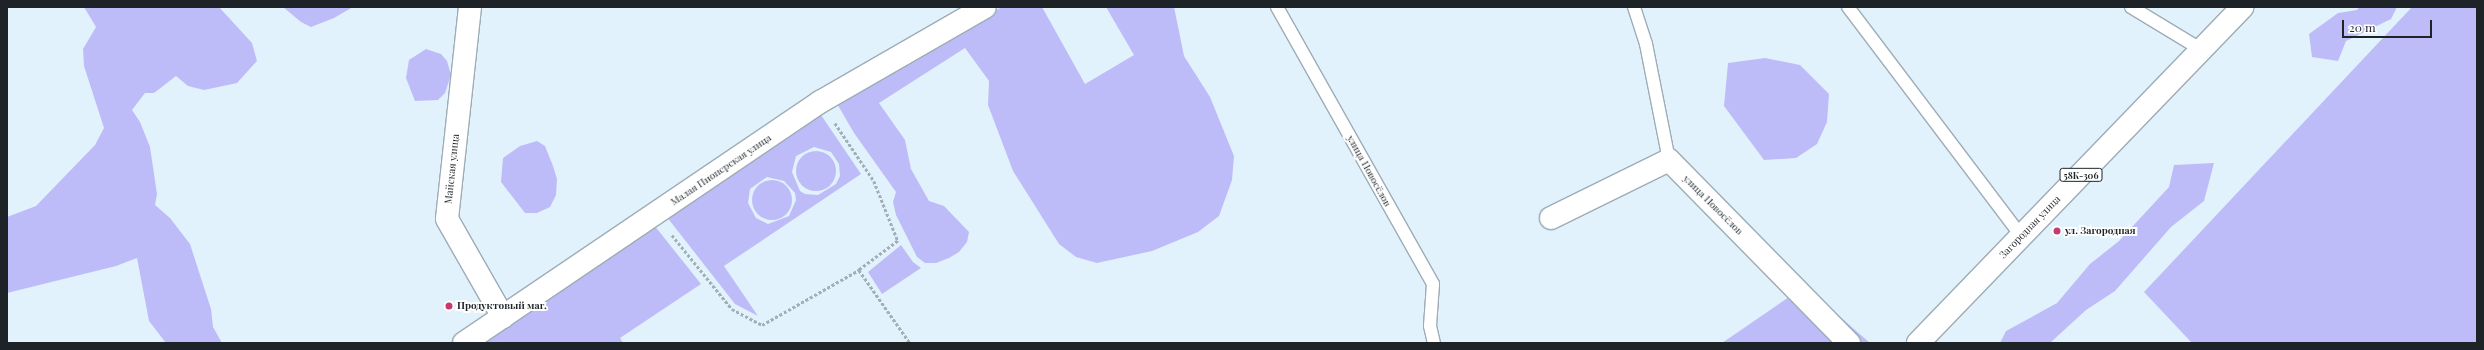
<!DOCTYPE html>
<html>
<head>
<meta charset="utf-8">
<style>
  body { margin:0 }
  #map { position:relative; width:2484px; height:350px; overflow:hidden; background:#e2f2fc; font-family:"Playfair Display",serif }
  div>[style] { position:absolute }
  .green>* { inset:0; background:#bebcf8 }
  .round { border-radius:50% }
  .path>* { height:2.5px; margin-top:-1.25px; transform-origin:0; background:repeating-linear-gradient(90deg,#a2afb7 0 3px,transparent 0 5px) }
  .roads { filter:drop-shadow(1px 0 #9dacb6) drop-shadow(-1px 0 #9dacb6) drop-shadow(0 1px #9dacb6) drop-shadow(0 -1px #9dacb6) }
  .service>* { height:12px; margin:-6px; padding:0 6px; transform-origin:6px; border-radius:6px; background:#fff }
  .minor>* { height:22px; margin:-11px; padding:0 11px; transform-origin:11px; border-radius:11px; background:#fff }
  .trunk>* { height:22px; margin:-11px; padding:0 11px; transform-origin:11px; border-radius:11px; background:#fff }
  .dots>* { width:11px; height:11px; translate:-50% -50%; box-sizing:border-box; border:2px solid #fff; border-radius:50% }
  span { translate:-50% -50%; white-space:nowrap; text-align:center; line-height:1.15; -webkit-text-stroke:4px #fff; paint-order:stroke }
  .shield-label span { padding:1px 3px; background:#fff; border:1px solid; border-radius:3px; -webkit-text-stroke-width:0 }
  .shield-label { font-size:9px; color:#1e2327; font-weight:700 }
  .street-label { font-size:10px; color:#1e2327 }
  .poi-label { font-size:10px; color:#1e2327; font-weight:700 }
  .left { translate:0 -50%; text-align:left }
  .frame { position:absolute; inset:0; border:8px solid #1e2327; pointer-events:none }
  .scale { position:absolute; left:2342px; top:20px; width:90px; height:18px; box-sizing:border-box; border:2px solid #1e2327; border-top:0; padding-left:5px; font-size:12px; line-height:14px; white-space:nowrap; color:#1e2327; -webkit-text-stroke:3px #fff; paint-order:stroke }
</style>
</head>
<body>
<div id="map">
  <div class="green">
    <div style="clip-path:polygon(84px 7px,219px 7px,252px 43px,257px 61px,237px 83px,204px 90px,188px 86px,176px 76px,154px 93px,145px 93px,132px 110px,140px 122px,150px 147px,157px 194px,155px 205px,170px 218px,190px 244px,211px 309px,213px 327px,222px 343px,166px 343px,149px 321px,137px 258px,116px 266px,7px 293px,7px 217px,36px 206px,95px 145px,104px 128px,84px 66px,83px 49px,96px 27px)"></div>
    <div style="clip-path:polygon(283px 7px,353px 7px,334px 18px,311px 27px,301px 22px)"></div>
    <div style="clip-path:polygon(1002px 7px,1042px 7px,1085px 84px,1134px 55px,1106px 7px,1174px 7px,1184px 56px,1210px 97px,1234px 156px,1232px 180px,1219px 216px,1198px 232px,1152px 251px,1097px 263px,1076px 257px,1059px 244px,1013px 171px,988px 105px,989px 81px,965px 48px,879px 103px,905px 140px,911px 169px,929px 201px,944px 206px,969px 232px,967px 242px,959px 252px,949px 258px,936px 263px,925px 263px,917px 257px,896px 215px,893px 202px,896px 192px,854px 133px,836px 102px)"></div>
    <div style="clip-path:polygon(2359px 7px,2397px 7px,2391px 19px,2346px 41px,2338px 61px,2312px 57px,2309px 34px,2338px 13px,2357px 10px)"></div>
    <div style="clip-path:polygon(2412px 7px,2477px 7px,2477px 343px,2192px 343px,2144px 292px)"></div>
    <div style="clip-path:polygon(426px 49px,441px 54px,447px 61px,451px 75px,445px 93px,438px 100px,415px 101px,406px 78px,409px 60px)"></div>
    <div style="clip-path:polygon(1765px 58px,1800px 65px,1829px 94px,1827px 122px,1817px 144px,1796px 158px,1764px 160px,1724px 106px,1728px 63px)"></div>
    <div style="clip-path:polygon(evenodd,819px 112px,861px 174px,724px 266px,758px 316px,735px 304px,666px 216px,819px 112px,814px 147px,831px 152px,839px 164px,840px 176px,836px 184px,818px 195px,805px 194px,800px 191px,792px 172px,796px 156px,814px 147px,819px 112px,767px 177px,784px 181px,795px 193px,796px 200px,789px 216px,768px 224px,756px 218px,748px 203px,750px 189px,767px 177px)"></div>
    <div style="clip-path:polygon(537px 141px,545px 146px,553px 166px,557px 179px,556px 195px,550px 207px,537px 213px,525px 213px,501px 182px,503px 158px,520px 146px)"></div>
    <div class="round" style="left:796px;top:151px;width:40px;height:40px"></div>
    <div style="clip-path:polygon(2214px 163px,2204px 201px,2171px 227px,2115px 291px,2086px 310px,2050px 343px,2000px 343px,2006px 331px,2057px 303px,2090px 264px,2119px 241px,2169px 187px,2174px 165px)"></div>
    <div class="round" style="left:752px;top:180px;width:40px;height:40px"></div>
    <div style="clip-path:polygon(654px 225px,701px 284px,620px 338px,623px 343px,486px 343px,483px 339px)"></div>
    <div style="clip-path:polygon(901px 245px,913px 262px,921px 268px,882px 294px,868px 272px)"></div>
    <div style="clip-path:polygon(1805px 286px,1870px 343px,1722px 343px)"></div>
  </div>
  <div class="path">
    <div style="left:835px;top:123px;width:70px;rotate:56.1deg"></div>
    <div style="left:874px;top:181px;width:65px;rotate:68.2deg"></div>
    <div style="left:898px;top:241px;width:49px;rotate:143.4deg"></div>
    <div style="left:672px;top:235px;width:95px;rotate:51deg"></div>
    <div style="left:732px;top:309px;width:34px;rotate:28deg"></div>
    <div style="left:762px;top:325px;width:112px;rotate:-29.6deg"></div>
    <div style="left:859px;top:270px;width:89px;rotate:55.1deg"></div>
  </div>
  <div class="roads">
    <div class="service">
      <div style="left:1277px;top:7px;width:318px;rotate:60.6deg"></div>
      <div style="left:1433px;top:284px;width:42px;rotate:94.1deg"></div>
      <div style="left:1430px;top:326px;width:17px;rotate:77deg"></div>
      <div style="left:1634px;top:7px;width:39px;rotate:72deg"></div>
      <div style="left:1646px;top:44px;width:118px;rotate:78.8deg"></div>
      <div style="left:1848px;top:7px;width:287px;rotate:52.9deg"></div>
      <div style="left:2131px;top:7px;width:83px;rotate:31.2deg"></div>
    </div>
    <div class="minor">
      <div style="left:470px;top:7px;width:213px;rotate:96.2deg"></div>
      <div style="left:447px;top:219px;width:113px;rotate:60.3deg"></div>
      <div style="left:1551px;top:218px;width:131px;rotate:-26.2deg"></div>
      <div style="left:1669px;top:160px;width:257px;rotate:45.5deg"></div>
      <div style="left:464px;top:343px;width:430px;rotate:-34.1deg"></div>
      <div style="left:820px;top:102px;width:190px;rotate:-29.9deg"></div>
    </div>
    <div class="trunk">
      <div style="left:1918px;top:343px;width:467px;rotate:-46deg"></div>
    </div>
  </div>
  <div class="dots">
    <div style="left:2057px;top:231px;background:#c53a6f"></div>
    <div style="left:449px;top:306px;background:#c53a6f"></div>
  </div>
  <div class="shield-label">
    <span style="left:2081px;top:175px">58К-306</span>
  </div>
  <div class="street-label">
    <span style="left:452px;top:169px;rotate:-84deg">Майская улица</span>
    <span style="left:721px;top:170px;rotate:-34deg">Малая Пионерская улица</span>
    <span style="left:1369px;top:171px;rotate:61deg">улица Новосёлов</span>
    <span style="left:1713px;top:205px;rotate:45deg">улица Новосёлов</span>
    <span style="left:2030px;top:227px;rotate:-46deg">Загородная улица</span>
  </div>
  <div class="poi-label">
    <span class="left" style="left:2065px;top:231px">ул. Загородная</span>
    <span class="left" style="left:457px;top:306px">Продуктовый маг.</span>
  </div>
  <div class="frame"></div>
  <div class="scale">20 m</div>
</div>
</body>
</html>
